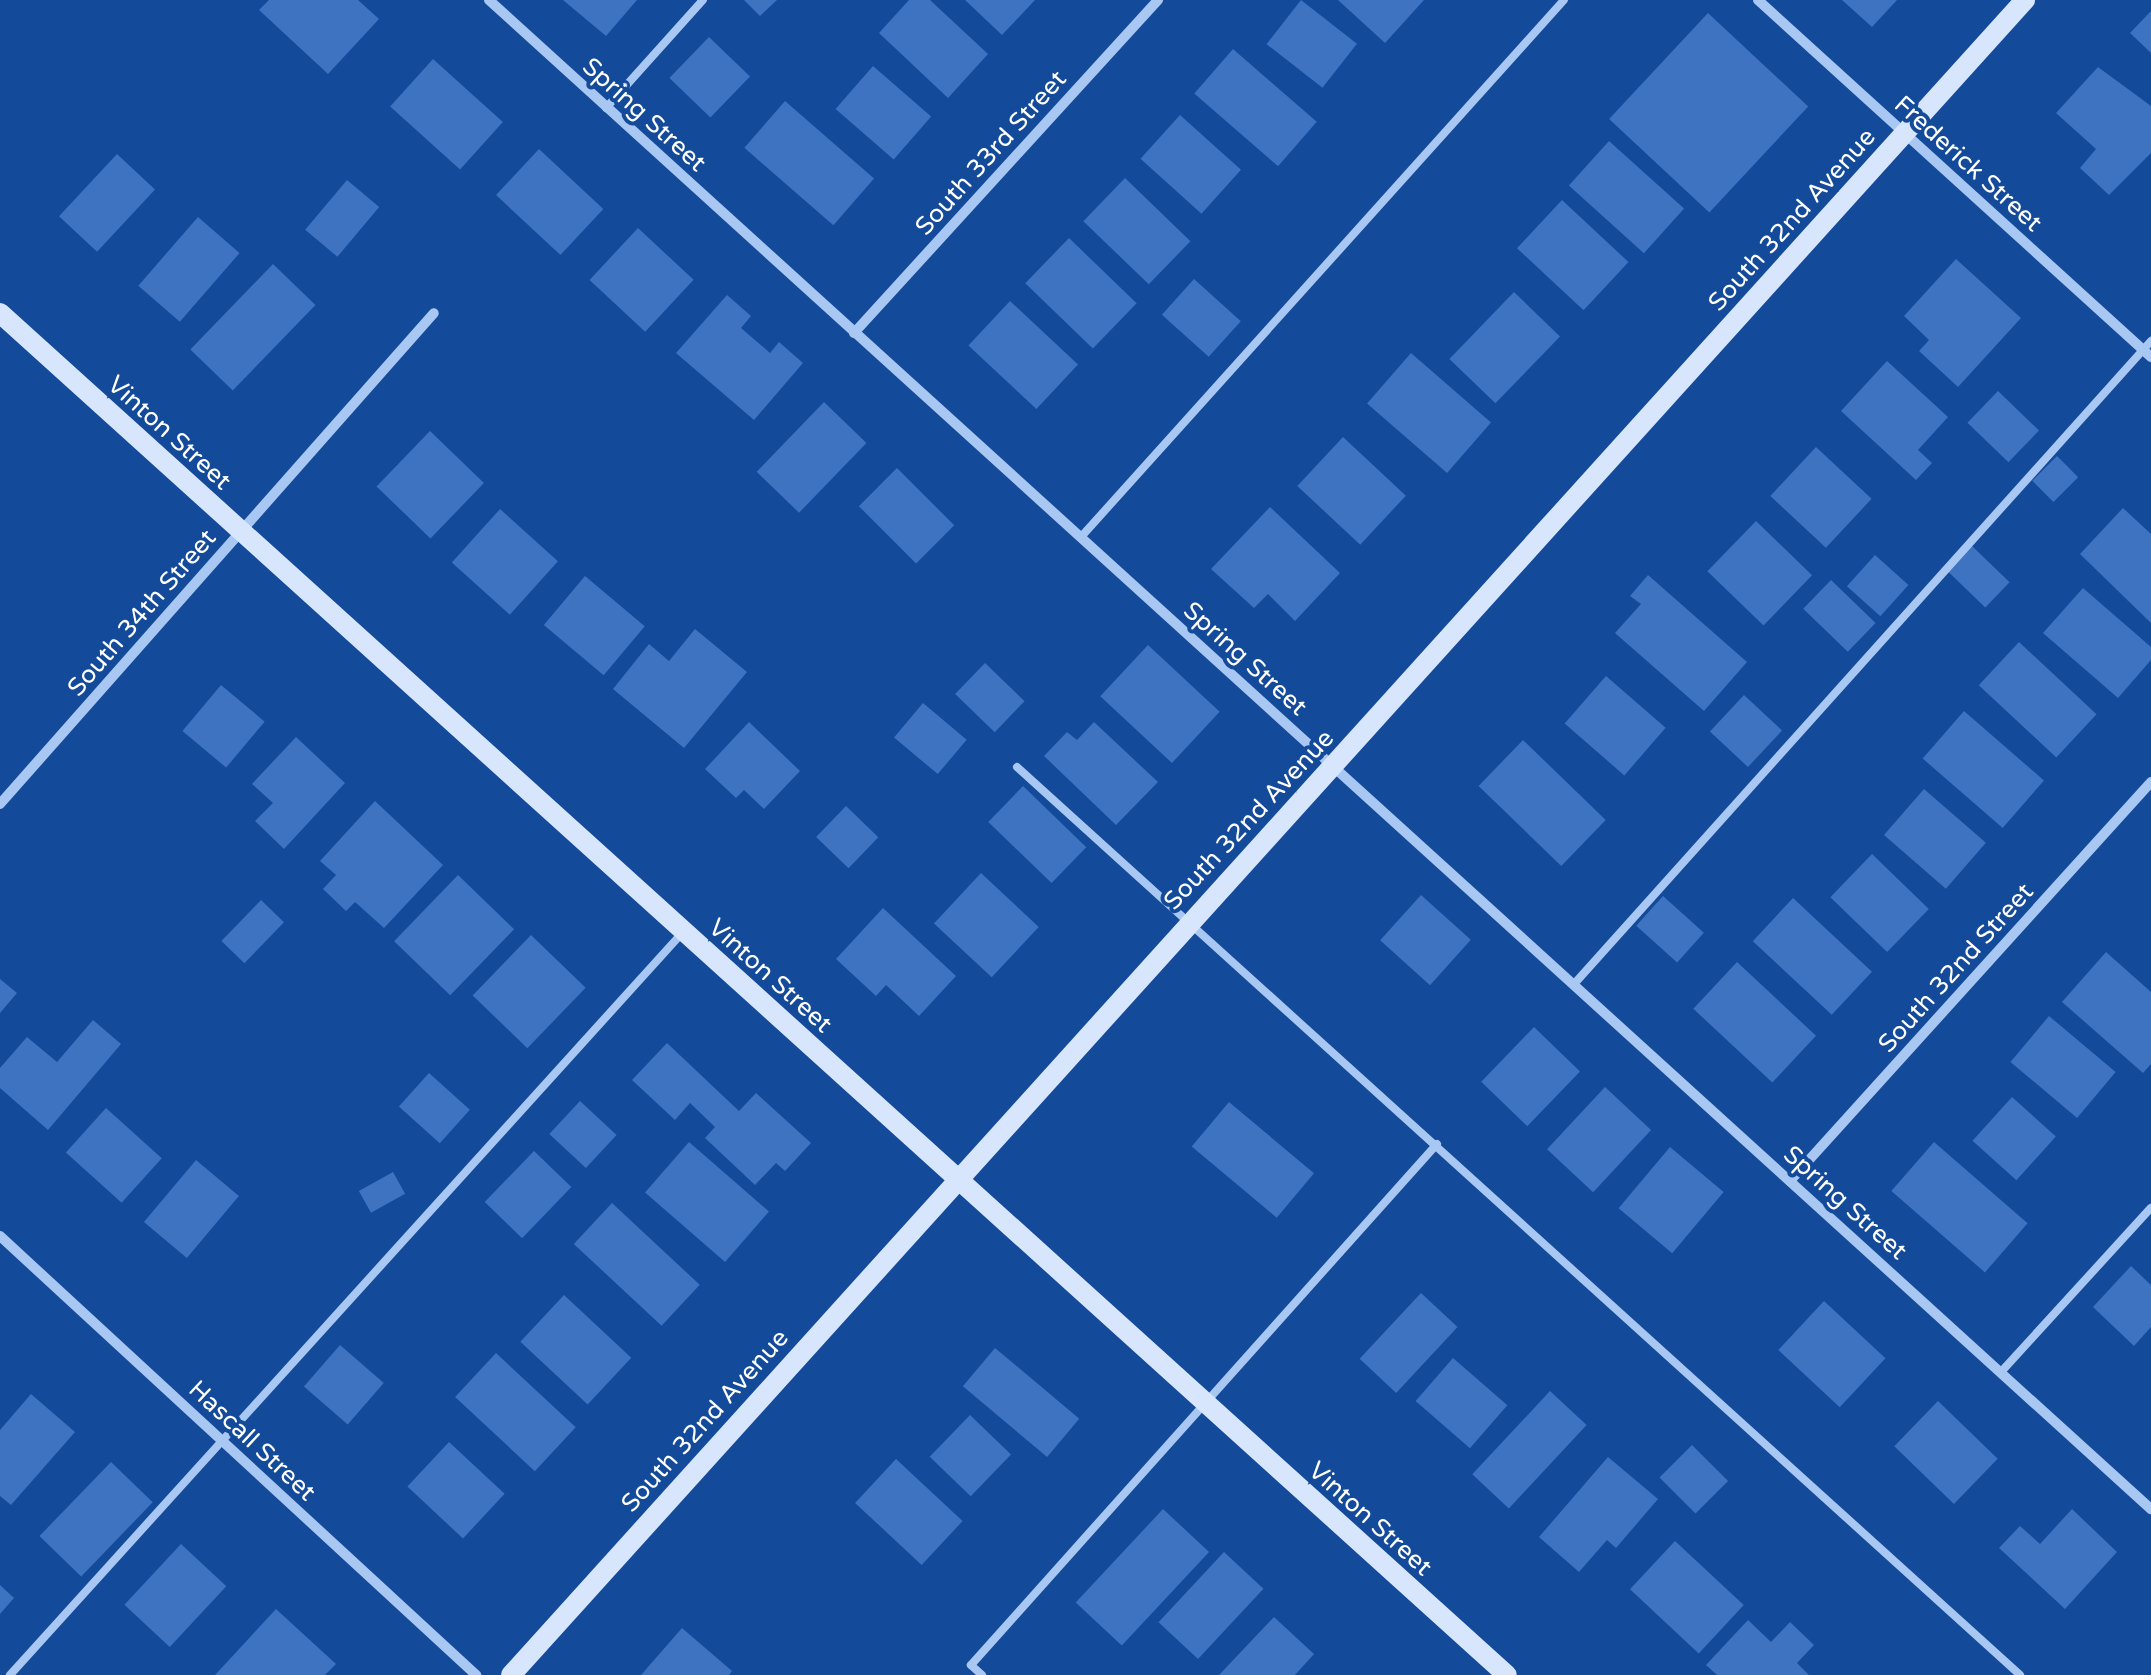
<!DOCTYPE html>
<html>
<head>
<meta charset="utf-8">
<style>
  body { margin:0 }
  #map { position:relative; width:2151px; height:1675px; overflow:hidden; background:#144a9a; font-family:"Varela Round",sans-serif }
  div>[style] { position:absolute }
  .building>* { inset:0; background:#3d73c1; transform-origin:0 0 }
  .lane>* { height:8px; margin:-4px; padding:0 4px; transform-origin:4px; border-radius:4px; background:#a8c7f3 }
  .street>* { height:10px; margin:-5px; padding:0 5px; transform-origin:5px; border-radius:5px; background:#a8c7f3 }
  .secondary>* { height:20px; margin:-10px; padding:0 10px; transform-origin:10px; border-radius:10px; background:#d7e6fd }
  span { translate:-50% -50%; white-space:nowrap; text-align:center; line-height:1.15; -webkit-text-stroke:8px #144a9a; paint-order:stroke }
  .street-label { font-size:25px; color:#fff }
</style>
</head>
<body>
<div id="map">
  <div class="building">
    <div style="clip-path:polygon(269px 0,358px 0,379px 19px,328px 74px,259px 10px)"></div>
    <div style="clip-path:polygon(563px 0,637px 0,606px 36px)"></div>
    <div style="clip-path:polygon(744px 0,777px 0,760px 16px)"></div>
    <div style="clip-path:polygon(909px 0,930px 0,988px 54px,948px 98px,879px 33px)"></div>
    <div style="clip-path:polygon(965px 0,1035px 0,1002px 35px)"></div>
    <div style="left:1301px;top:0;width:71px;height:56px;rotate:38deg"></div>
    <div style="clip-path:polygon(1338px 0,1424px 0,1385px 43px)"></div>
    <div style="clip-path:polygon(1842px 0,1897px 0,1872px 27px)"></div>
    <div style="clip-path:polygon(2151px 11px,2151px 53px,2130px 33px)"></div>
    <div style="left:1708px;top:13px;width:137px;height:145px;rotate:43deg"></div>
    <div style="left:709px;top:37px;width:57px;height:57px;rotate:44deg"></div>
    <div style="left:1233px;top:49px;width:111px;height:59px;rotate:41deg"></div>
    <div style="left:433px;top:59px;width:94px;height:64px;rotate:42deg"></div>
    <div style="left:873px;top:66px;width:77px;height:57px;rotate:41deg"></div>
    <div style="clip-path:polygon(2098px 67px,2151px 106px,2151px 153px,2109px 195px,2080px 168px,2096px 149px,2056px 113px)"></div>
    <div style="left:785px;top:101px;width:118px;height:62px;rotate:41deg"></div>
    <div style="left:1180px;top:115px;width:82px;height:59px;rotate:42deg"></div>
    <div style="left:1609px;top:141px;width:101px;height:60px;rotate:42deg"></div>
    <div style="left:539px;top:149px;width:88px;height:63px;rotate:43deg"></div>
    <div style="left:117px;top:154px;width:52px;height:85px;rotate:43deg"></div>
    <div style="left:1125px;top:178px;width:91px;height:60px;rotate:44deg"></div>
    <div style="left:347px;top:180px;width:42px;height:65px;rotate:40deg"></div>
    <div style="left:1562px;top:200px;width:91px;height:66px;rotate:43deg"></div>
    <div style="left:198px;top:217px;width:55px;height:91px;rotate:41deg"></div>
    <div style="left:638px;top:228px;width:76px;height:71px;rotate:43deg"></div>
    <div style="left:1069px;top:238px;width:94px;height:63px;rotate:44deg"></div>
    <div style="clip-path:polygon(1956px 259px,2021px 318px,1958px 387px,1919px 351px,1929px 340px,1904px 316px)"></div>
    <div style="left:273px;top:264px;width:59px;height:119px;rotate:44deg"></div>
    <div style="left:1194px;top:279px;width:63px;height:48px;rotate:42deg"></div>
    <div style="left:1514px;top:292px;width:64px;height:93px;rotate:44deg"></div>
    <div style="clip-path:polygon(727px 295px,751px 316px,741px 328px,770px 353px,779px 342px,803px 363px,754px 420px,676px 353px)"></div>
    <div style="left:1010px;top:301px;width:93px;height:61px;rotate:43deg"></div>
    <div style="left:1411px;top:353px;width:106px;height:67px;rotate:41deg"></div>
    <div style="clip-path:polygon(1887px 361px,1948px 417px,1918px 450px,1932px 463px,1916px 480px,1841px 411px)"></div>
    <div style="left:1998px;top:391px;width:57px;height:44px;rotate:44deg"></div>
    <div style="left:824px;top:402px;width:59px;height:97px;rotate:44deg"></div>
    <div style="left:430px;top:431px;width:75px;height:77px;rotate:44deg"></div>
    <div style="left:1343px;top:437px;width:86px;height:67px;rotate:43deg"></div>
    <div style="left:1816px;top:447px;width:76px;height:67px;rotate:43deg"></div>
    <div style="left:2057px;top:456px;width:30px;height:35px;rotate:45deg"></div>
    <div style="left:897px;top:468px;width:81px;height:54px;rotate:45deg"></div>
    <div style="clip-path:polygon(1270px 507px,1340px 573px,1295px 621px,1268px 594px,1254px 608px,1211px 569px)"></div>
    <div style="clip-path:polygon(2123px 508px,2151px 534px,2151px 623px,2080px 554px)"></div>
    <div style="left:500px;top:509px;width:78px;height:72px;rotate:42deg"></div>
    <div style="left:1756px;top:521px;width:78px;height:70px;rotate:44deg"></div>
    <div style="left:1970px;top:544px;width:55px;height:35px;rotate:44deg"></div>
    <div style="left:1875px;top:555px;width:45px;height:42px;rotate:42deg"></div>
    <div style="clip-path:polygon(1648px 575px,1747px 662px,1704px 711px,1615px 633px,1641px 604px,1630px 596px)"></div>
    <div style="left:585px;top:576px;width:78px;height:64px;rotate:40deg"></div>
    <div style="left:1831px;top:580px;width:62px;height:40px;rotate:44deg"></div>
    <div style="clip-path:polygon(2083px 588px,2151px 647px,2151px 660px,2118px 698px,2043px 633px)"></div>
    <div style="clip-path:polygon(695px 629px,747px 672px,684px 748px,613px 689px,649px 644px,669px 661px)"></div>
    <div style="left:2019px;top:642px;width:106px;height:59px;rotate:43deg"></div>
    <div style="left:1148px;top:645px;width:98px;height:70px;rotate:43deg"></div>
    <div style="left:985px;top:663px;width:55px;height:43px;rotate:44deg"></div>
    <div style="left:1606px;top:676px;width:79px;height:63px;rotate:41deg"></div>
    <div style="left:221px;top:685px;width:57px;height:60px;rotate:40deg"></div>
    <div style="left:1744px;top:695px;width:52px;height:50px;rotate:43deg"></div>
    <div style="left:923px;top:703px;width:57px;height:45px;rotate:40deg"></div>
    <div style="left:1964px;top:711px;width:106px;height:63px;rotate:41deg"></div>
    <div style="clip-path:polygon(749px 722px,800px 771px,764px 809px,744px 790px,736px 798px,705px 769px)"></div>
    <div style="clip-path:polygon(1094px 722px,1158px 782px,1116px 825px,1044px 756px,1067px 732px,1077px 740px)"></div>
    <div style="clip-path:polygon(296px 737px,345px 783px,284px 849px,255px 821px,273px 803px,252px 784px)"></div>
    <div style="left:1523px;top:740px;width:115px;height:64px;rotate:44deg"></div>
    <div style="left:1023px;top:786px;width:88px;height:50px;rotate:44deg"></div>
    <div style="left:1924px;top:789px;width:82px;height:61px;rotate:41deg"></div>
    <div style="clip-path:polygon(375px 801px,443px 865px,384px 928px,355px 902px,346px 911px,323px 889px,336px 875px,320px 861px)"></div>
    <div style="left:846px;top:806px;width:45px;height:43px;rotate:44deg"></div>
    <div style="left:1872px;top:854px;width:79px;height:60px;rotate:44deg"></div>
    <div style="left:981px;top:873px;width:79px;height:69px;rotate:43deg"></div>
    <div style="left:458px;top:875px;width:78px;height:92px;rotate:44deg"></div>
    <div style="left:1421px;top:895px;width:67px;height:61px;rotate:42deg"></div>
    <div style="left:1663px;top:896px;width:55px;height:40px;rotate:42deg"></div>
    <div style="left:1793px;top:898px;width:108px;height:59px;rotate:43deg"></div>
    <div style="left:261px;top:900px;width:32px;height:57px;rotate:44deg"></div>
    <div style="clip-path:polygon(883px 908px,956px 976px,919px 1016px,886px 985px,876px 996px,836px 959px)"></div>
    <div style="left:531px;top:935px;width:76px;height:84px;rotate:44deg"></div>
    <div style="clip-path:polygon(2106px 952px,2151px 992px,2151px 1064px,2143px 1073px,2062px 1002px)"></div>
    <div style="left:1737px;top:962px;width:108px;height:64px;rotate:43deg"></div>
    <div style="clip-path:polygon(0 979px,17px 993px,0 1013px)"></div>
    <div style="left:2049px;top:1016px;width:87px;height:60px;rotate:40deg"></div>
    <div style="clip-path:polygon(93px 1020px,121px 1044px,48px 1130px,0 1088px,0 1068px,27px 1037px,57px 1062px)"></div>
    <div style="left:1534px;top:1027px;width:64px;height:76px;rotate:44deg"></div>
    <div style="clip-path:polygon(667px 1043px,739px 1111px,756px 1093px,811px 1143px,785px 1171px,776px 1163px,755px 1185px,705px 1138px,715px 1127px,690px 1103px,675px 1120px,632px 1080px)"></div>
    <div style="left:429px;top:1073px;width:55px;height:45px;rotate:42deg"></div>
    <div style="left:1605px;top:1087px;width:63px;height:85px;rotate:43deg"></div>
    <div style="left:2012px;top:1097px;width:59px;height:59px;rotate:42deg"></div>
    <div style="left:580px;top:1101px;width:50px;height:45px;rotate:43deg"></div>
    <div style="left:1229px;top:1102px;width:111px;height:58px;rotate:40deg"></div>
    <div style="left:106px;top:1108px;width:75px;height:60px;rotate:42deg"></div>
    <div style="left:689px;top:1142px;width:106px;height:67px;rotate:41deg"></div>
    <div style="left:1934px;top:1142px;width:124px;height:65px;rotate:41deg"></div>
    <div style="left:1670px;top:1147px;width:70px;height:80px;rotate:40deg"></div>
    <div style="left:534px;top:1151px;width:52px;height:71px;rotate:44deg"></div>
    <div style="left:196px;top:1160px;width:56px;height:81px;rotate:40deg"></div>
    <div style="left:393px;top:1172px;width:25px;height:39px;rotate:61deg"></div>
    <div style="left:612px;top:1203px;width:120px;height:56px;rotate:43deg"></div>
    <div style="clip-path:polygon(2131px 1266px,2151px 1285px,2151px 1327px,2134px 1346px,2093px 1307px)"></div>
    <div style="left:1421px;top:1293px;width:50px;height:90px;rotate:43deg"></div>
    <div style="left:564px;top:1295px;width:92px;height:64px;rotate:43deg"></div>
    <div style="left:1824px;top:1301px;width:84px;height:67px;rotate:43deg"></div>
    <div style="left:340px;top:1345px;width:58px;height:55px;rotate:41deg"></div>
    <div style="left:995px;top:1348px;width:110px;height:50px;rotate:40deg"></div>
    <div style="left:496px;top:1353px;width:109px;height:60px;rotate:43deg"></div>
    <div style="left:1453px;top:1358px;width:72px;height:57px;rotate:41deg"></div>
    <div style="left:1550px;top:1391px;width:50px;height:114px;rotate:43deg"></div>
    <div style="clip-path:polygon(31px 1394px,75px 1432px,11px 1505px,0 1496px,0 1430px)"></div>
    <div style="left:1938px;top:1401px;width:83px;height:63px;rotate:44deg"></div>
    <div style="left:970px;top:1415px;width:57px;height:58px;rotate:44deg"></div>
    <div style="left:449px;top:1442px;width:76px;height:61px;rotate:43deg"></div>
    <div style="left:1692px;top:1445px;width:51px;height:46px;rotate:45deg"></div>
    <div style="clip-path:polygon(1608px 1457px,1658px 1499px,1616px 1548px,1607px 1540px,1579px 1572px,1539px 1537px)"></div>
    <div style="left:896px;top:1459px;width:91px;height:60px;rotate:43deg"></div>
    <div style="left:111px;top:1462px;width:58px;height:103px;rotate:44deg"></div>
    <div style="left:1163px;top:1509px;width:63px;height:128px;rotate:43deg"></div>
    <div style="clip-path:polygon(2072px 1509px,2117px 1552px,2065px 1609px,1999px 1548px,2020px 1526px,2040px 1544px)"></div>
    <div style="left:1675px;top:1541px;width:94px;height:66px;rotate:43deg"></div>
    <div style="left:181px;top:1544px;width:62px;height:83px;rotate:43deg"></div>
    <div style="left:1224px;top:1552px;width:54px;height:96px;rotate:43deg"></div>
    <div style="clip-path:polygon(0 1585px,14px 1598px,0 1614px)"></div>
    <div style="clip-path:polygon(276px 1609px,336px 1664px,325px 1675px,215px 1675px)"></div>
    <div style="clip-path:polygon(1274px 1617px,1314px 1654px,1295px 1675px,1219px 1675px)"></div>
    <div style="clip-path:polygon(1748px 1620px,1771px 1642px,1790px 1622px,1814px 1645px,1797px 1663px,1809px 1675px,1717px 1675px,1706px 1665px)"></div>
    <div style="clip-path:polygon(682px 1628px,732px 1671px,729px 1675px,641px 1675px)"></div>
  </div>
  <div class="lane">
    <div style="left:606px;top:108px;width:145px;rotate:-48.1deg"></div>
    <div style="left:1081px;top:537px;width:722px;rotate:-48.03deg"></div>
    <div style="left:1017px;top:767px;width:1353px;rotate:42.15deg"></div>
    <div style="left:1575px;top:983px;width:863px;rotate:-48.1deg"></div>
    <div style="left:2001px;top:1372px;width:222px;rotate:-47.6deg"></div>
    <div style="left:10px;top:1675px;width:1002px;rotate:-47.83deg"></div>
    <div style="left:982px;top:1675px;width:15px;rotate:-138deg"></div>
    <div style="left:971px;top:1665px;width:699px;rotate:-48.19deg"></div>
  </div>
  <div class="street">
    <div style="left:489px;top:0;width:2245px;rotate:42.24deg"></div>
    <div style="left:1758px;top:0;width:531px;rotate:42.25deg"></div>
    <div style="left:854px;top:333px;width:451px;rotate:-47.6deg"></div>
    <div style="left:0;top:804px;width:655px;rotate:-48.53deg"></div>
    <div style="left:1790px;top:1181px;width:538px;rotate:-47.86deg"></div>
    <div style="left:0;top:1236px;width:648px;rotate:42.68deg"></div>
  </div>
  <div class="secondary">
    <div style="left:0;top:313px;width:2031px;rotate:42.11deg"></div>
    <div style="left:511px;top:1675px;width:2258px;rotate:-47.89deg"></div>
  </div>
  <div class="street-label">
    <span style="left:644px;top:115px;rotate:42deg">Spring Street</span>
    <span style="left:991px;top:153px;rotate:-48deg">South 33rd Street</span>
    <span style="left:1968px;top:164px;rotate:42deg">Frederick Street</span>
    <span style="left:1792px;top:220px;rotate:-48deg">South 32nd Avenue</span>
    <span style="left:169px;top:433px;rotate:42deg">Vinton Street</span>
    <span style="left:142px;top:613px;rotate:-49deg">South 34th Street</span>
    <span style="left:1245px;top:659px;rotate:42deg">Spring Street</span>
    <span style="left:1249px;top:820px;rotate:-47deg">South 32nd Avenue</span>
    <span style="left:1956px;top:968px;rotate:-48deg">South 32nd Street</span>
    <span style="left:770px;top:976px;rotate:42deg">Vinton Street</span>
    <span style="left:1845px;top:1203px;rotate:42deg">Spring Street</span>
    <span style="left:705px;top:1421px;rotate:-48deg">South 32nd Avenue</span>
    <span style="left:252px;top:1441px;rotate:43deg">Hascall Street</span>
    <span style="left:1370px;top:1519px;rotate:42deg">Vinton Street</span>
  </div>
</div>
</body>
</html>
